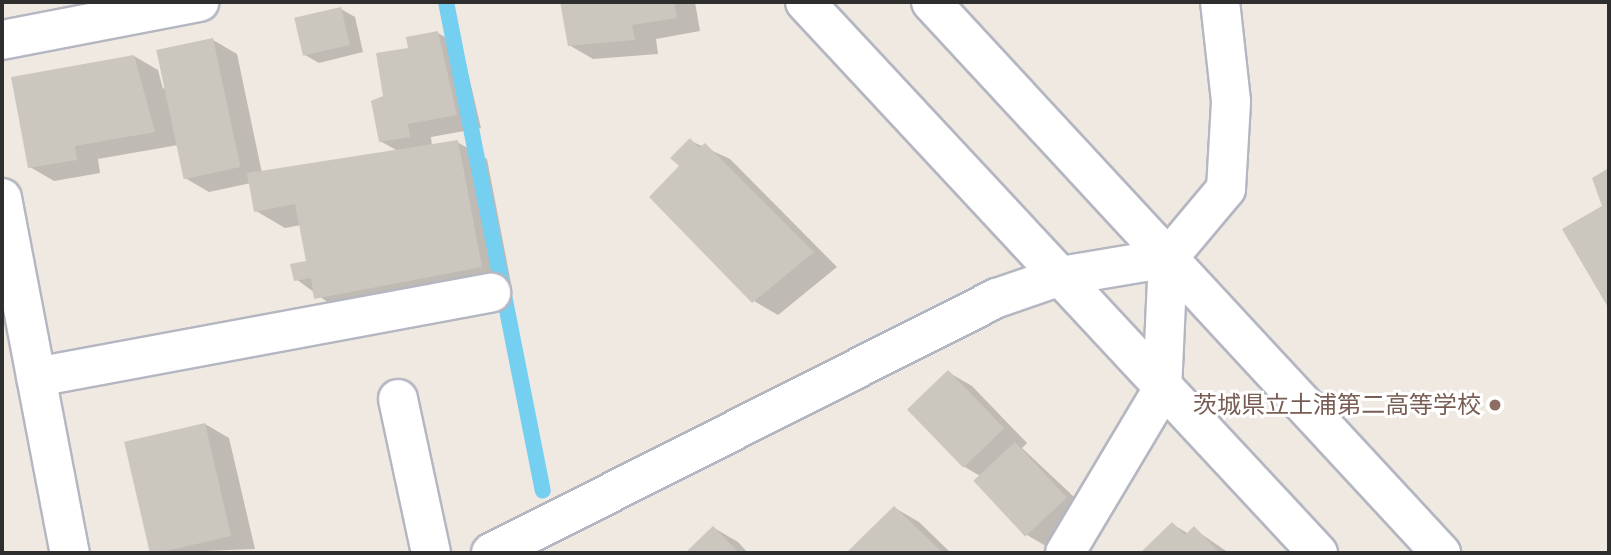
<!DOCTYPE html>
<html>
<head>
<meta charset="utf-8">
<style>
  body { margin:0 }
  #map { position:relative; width:1611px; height:555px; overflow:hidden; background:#efe9e1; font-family:Poppins,"Noto Sans JP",sans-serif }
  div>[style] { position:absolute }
  .shadow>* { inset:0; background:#0003 }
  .stream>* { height:16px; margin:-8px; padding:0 8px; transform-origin:8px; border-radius:8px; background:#75cff0 }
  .building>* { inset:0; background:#cbc7bf; transform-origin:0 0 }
  .roads { filter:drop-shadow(2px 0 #b4b7c1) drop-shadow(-2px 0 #b4b7c1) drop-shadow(0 2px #b4b7c1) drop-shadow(0 -2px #b4b7c1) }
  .minor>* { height:38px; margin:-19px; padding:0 19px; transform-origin:19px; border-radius:19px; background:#fff }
  .tertiary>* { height:38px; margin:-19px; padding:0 19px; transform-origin:19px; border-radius:19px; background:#fff }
  .dots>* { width:19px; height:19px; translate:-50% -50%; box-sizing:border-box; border:4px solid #fff; border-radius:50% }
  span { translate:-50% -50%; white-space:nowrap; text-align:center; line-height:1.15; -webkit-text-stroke:6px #fff; paint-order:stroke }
  .education-label { font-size:24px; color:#785e54 }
  .right { translate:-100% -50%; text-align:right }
  .frame { position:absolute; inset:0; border:4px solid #2e2e2e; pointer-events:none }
</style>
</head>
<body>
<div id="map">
  <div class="shadow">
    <div style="clip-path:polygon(561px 2px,695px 2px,700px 31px,656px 39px,658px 54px,593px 59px,569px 45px)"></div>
    <div style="clip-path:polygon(341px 9px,355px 17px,363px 52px,319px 63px,305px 55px)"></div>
    <div style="clip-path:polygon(438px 33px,462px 47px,481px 128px,431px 137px,432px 146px,457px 142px,487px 159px,511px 283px,345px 315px,296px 279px,308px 262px,301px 225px,285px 228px,256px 211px,251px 183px,209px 192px,185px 178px,178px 145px,98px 159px,100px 173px,54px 181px,30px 167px,134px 56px,158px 70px,163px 89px,213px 40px,237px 54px,262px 173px,398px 151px,380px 141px,385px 97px,410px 50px)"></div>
    <div style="clip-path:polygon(691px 141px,730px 159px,837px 267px,778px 315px,754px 301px,682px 166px)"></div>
    <div style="clip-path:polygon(1609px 170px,1609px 306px,1564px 230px,1604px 206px,1594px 178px)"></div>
    <div style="clip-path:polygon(948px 372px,972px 386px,1027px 443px,1022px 448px,1090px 512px,1051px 549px,1027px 535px,982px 477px,963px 466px)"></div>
    <div style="clip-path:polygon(205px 424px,229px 438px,255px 549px,152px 553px,126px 442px)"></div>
    <div style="clip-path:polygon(895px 508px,919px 522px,951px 553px,849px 553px)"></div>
    <div style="clip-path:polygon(1172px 524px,1189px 534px,1194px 529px,1229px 553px,1142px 553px)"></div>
    <div style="clip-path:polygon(714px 528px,738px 542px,748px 553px,688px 553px)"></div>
  </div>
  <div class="stream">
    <div style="left:446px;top:2px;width:498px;rotate:78.8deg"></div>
  </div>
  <div class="building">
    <div style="clip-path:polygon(560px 2px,674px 2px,677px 18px,632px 25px,635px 40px,568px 46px)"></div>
    <div style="left:341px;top:7px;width:39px;height:48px;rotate:77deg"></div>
    <div style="clip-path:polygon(438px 31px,457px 115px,408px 124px,410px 137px,379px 142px,371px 101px,383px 96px,376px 53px,408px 48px,406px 37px)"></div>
    <div style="left:213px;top:38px;width:132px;height:58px;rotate:78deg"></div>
    <div style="clip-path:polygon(134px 55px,155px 132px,75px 146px,77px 160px,28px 168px,11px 77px)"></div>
    <div style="clip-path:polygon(690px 138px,699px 148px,705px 143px,814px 252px,752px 303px,649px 197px,679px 166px,670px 158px)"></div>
    <div style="clip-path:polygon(458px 140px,482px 267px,314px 299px,311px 278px,294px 281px,290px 264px,306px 261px,295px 204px,254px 212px,247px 173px)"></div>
    <div style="clip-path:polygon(1609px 168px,1609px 309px,1562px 229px,1602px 206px,1592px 178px)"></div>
    <div style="left:948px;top:370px;width:81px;height:57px;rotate:46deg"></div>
    <div style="left:205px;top:423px;width:116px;height:83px;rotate:77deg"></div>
    <div style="left:1015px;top:442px;width:76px;height:57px;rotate:47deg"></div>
    <div style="clip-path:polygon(894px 506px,943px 553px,846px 553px)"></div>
    <div style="clip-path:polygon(1172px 522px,1185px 535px,1194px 526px,1220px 553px,1140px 553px)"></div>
    <div style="clip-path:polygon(713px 526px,739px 553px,685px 553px)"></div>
  </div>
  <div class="roads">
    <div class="minor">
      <div style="left:2px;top:40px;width:201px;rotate:-10.9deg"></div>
      <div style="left:2px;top:198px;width:361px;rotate:79.2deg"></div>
      <div style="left:36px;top:377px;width:463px;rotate:-10.5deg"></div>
      <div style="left:398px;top:399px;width:157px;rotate:77.9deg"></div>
      <div style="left:491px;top:553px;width:567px;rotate:-26.75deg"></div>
      <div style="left:997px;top:298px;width:68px;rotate:-19deg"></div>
      <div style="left:1061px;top:276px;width:109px;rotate:-9.5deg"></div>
      <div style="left:1065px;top:553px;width:190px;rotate:-59.2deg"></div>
      <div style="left:1162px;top:390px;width:132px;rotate:-87.4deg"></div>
      <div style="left:1168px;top:258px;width:90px;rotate:-50deg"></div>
      <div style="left:1226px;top:189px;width:88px;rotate:-86.7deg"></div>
      <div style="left:1231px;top:101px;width:100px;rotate:-96.3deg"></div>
    </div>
    <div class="tertiary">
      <div style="left:805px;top:2px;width:753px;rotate:47.05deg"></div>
      <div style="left:931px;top:2px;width:751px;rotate:47.21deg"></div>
    </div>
  </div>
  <div class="dots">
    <div style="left:1495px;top:405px;background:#8d6e63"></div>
  </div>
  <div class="education-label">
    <span class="right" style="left:1481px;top:405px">茨城県立土浦第二高等学校</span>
  </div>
  <div class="frame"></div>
</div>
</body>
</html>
